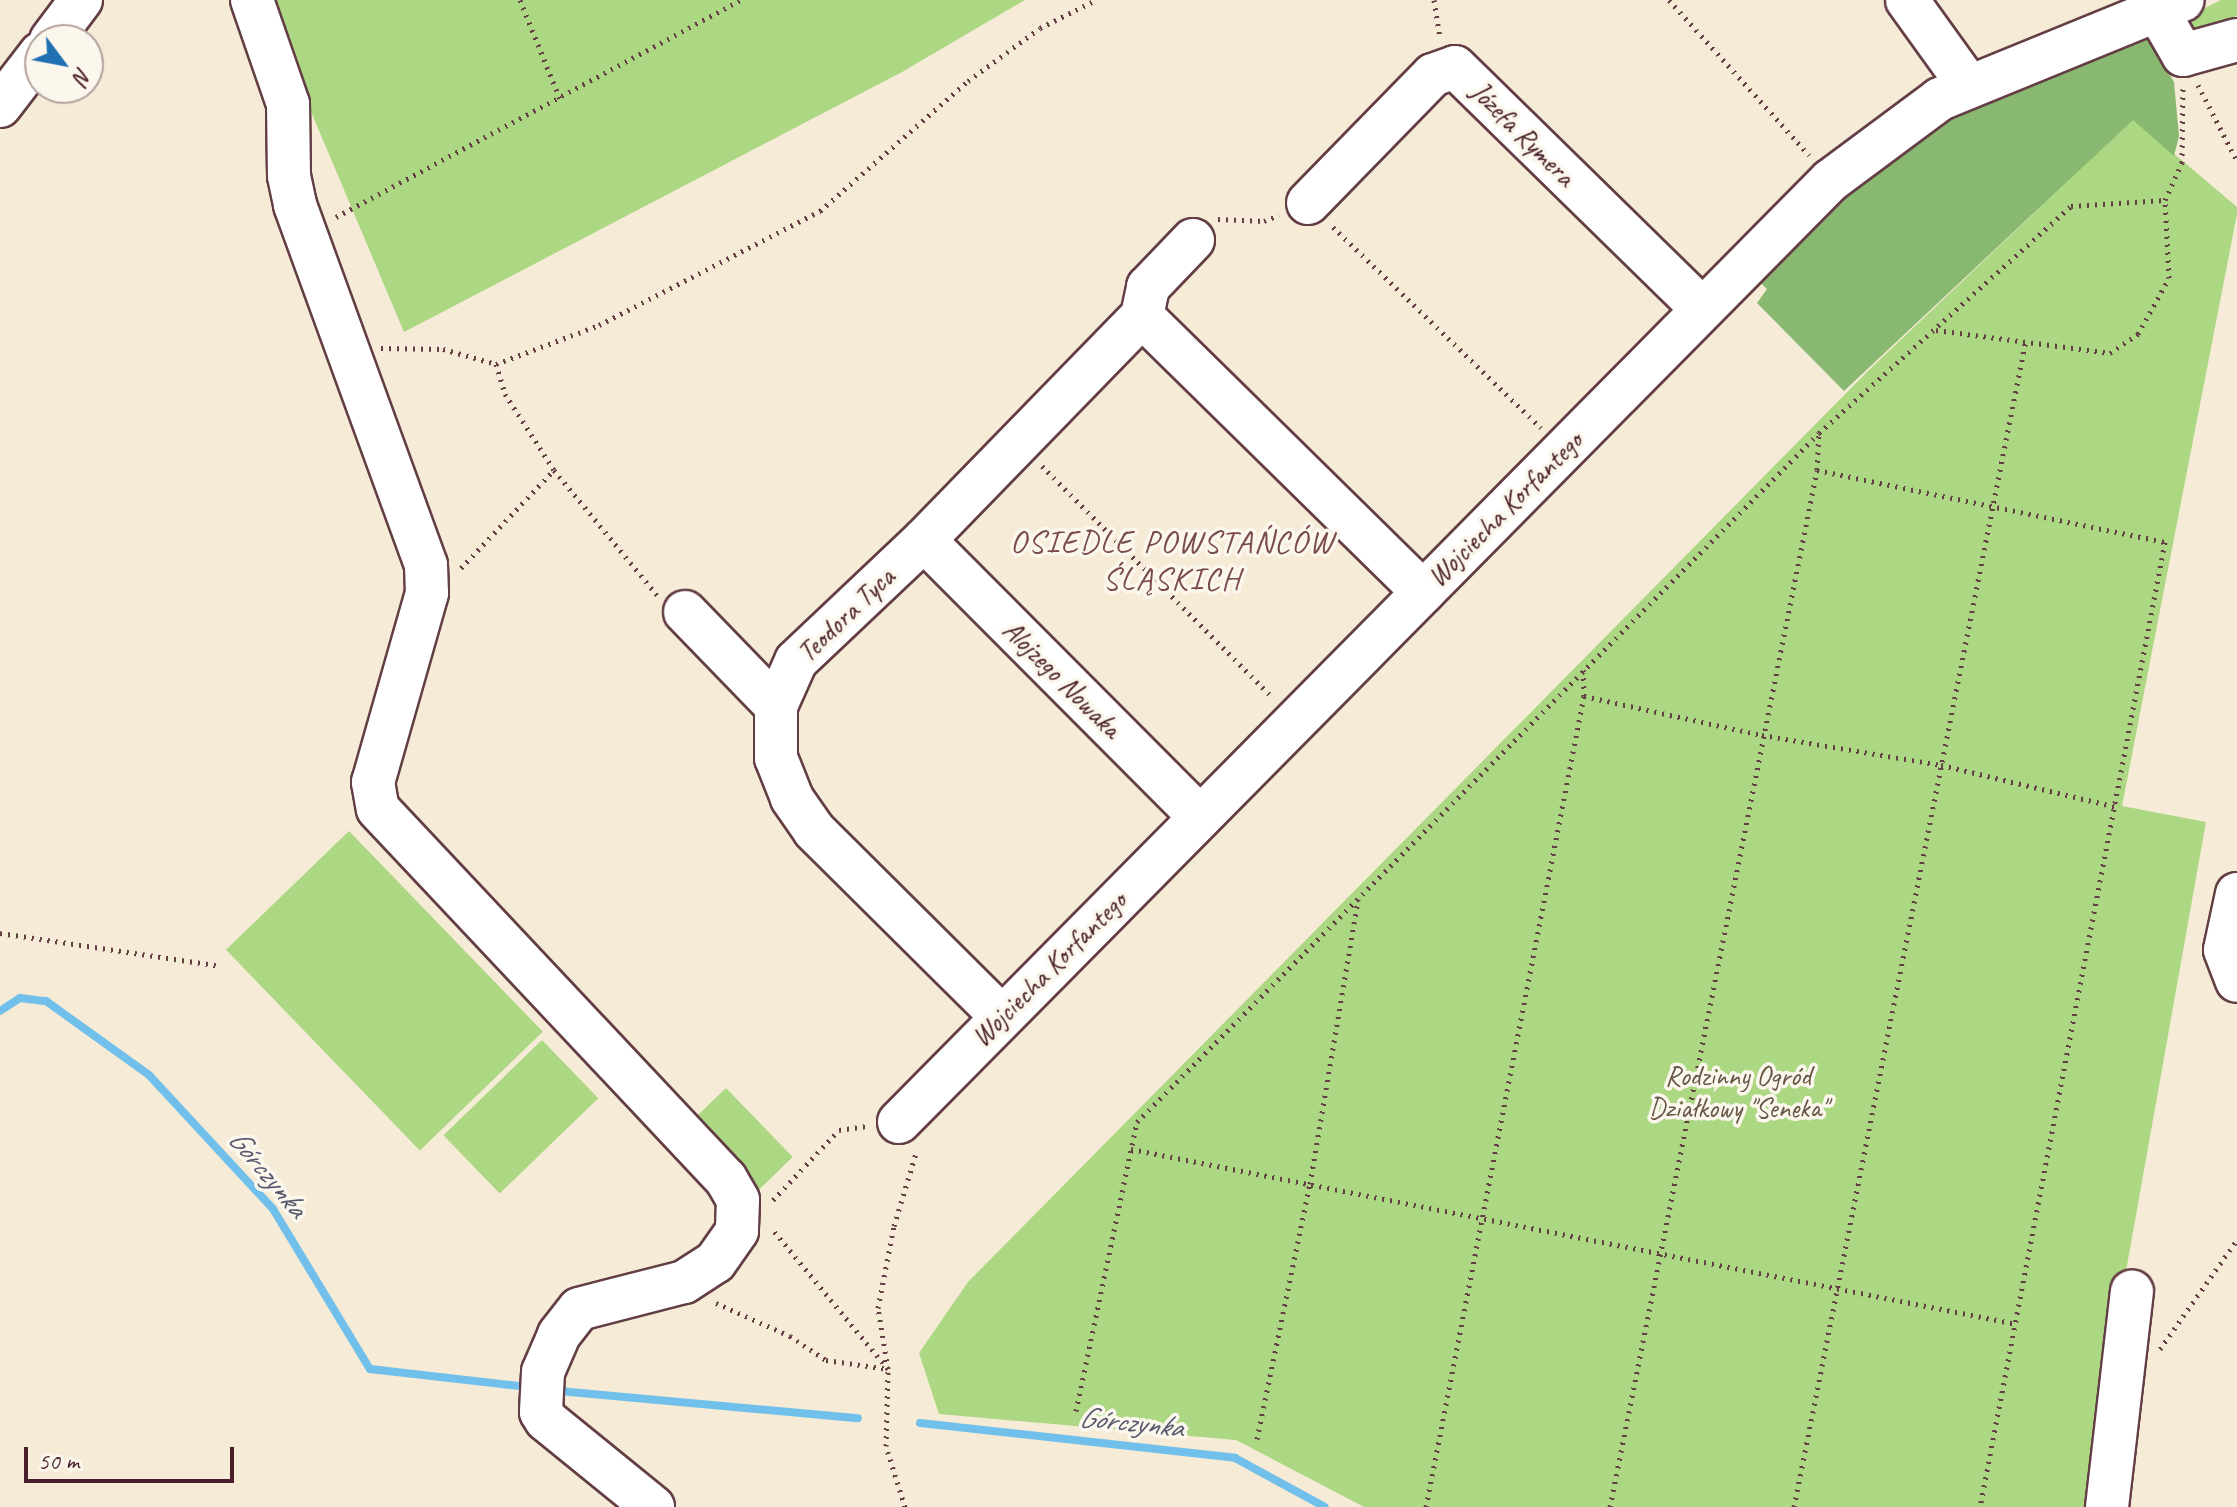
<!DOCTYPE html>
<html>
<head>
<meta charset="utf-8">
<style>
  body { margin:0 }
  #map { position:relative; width:2237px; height:1507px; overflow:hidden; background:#f5ebd6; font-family:Caveat,sans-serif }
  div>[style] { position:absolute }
  .green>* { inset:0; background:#acd783; transform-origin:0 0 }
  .forest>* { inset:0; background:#89b871 }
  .stream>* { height:8px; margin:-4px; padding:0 4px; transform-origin:4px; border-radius:4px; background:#70c0eb }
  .path>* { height:5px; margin-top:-2.5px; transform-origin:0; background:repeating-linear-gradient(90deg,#643e45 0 2px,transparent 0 8px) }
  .roads { filter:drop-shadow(2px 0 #643e45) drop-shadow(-2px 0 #643e45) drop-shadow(0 2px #643e45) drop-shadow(0 -2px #643e45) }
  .minor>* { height:42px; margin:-21px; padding:0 21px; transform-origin:21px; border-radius:21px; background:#fff }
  span { translate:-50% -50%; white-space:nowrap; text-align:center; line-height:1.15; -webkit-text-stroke:7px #fbf7ec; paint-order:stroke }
  .street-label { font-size:28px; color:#4a1f2b }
  .park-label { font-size:28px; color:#675645 }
  .water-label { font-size:30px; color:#57576e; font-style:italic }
  .quarter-label { font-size:32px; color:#7a4b4b; letter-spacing:2px }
  .north { position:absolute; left:24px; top:24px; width:80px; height:80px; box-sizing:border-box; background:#fbf7ec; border:2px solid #b4a19f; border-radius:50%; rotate:122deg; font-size:22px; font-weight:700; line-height:32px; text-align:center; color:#4a1f2b }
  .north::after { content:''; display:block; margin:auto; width:28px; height:36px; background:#1f6fb2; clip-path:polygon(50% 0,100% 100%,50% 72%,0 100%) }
  .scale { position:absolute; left:24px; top:1447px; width:210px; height:36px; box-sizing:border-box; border:4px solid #4a1f2b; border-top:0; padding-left:10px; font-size:24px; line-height:28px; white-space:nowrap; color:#4a1f2b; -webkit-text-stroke:6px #fbf7ec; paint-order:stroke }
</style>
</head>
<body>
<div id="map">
  <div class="green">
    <div style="clip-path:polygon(264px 0,1025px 0,902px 72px,404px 332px)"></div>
    <div style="clip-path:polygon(2221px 0,2237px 0,2237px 16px,2200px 30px,2199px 47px,2183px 19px)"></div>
    <div style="clip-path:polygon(2133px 119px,2237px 207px,2237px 214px,2122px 806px,2206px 822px,2084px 1507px,1364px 1507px,1236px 1440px,939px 1414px,919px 1353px,968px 1282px,1869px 370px)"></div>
    <div style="left:349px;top:831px;width:279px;height:171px;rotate:46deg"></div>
    <div style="left:542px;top:1040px;width:81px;height:137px;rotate:46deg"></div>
    <div style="left:726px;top:1088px;width:96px;height:49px;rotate:46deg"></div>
  </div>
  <div class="forest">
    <div style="clip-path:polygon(2148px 36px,2174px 82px,2179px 136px,2174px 156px,2133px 120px,1844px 391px,1757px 303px,1767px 289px,1753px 276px,1912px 130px)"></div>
  </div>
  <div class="stream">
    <div style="left:0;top:1011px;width:24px;rotate:-33deg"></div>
    <div style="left:20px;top:998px;width:26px;rotate:7deg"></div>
    <div style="left:46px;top:1001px;width:127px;rotate:35.7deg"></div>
    <div style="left:149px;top:1075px;width:183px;rotate:47.2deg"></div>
    <div style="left:273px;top:1209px;width:187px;rotate:58.8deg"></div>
    <div style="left:370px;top:1369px;width:159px;rotate:6.5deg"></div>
    <div style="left:559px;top:1391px;width:300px;rotate:5.2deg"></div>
    <div style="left:920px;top:1423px;width:317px;rotate:6.3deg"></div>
    <div style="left:1235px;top:1458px;width:102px;rotate:28.6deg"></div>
  </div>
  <div class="path">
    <div style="left:520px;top:0;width:107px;rotate:68deg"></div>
    <div style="left:1434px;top:0;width:38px;rotate:81deg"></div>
    <div style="left:1669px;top:0;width:209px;rotate:47.9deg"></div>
    <div style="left:2198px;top:85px;width:85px;rotate:62.8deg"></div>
    <div style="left:336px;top:217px;width:459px;rotate:-28.2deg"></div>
    <div style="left:1218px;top:219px;width:46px;rotate:2.5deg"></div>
    <div style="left:1264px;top:221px;width:16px;rotate:-22deg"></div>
    <div style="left:1333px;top:227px;width:289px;rotate:44deg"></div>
    <div style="left:1936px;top:330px;width:176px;rotate:7.5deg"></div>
    <div style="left:2110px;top:353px;width:34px;rotate:-34deg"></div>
    <div style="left:2138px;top:334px;width:64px;rotate:-61deg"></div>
    <div style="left:2169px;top:278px;width:78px;rotate:-92.9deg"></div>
    <div style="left:2165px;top:200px;width:41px;rotate:-65.3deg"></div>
    <div style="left:2182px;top:163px;width:77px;rotate:-89.3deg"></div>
    <div style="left:381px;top:348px;width:62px;rotate:0.9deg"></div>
    <div style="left:443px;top:349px;width:55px;rotate:15.8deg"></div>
    <div style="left:496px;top:364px;width:31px;rotate:73deg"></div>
    <div style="left:505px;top:394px;width:90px;rotate:57.2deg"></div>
    <div style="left:554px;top:470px;width:162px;rotate:50.5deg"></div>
    <div style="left:496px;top:364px;width:110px;rotate:-20.7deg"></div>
    <div style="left:599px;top:325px;width:249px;rotate:-27.3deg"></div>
    <div style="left:820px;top:211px;width:197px;rotate:-41.3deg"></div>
    <div style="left:968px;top:81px;width:89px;rotate:-36.4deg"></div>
    <div style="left:1040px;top:28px;width:63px;rotate:-26.6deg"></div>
    <div style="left:1042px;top:466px;width:326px;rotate:45.1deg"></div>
    <div style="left:1817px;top:470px;width:355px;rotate:11.7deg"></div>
    <div style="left:2165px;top:542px;width:983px;rotate:100.85deg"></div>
    <div style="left:461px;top:568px;width:135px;rotate:-46.5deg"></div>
    <div style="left:1584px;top:696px;width:182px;rotate:12.4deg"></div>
    <div style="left:1762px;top:735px;width:181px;rotate:9.5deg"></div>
    <div style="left:1941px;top:765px;width:181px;rotate:13.4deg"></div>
    <div style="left:0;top:933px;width:222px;rotate:8.5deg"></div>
    <div style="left:1131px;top:1149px;width:903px;rotate:11.17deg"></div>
    <div style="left:773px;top:1200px;width:96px;rotate:-46.7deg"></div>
    <div style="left:839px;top:1130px;width:30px;rotate:-8deg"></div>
    <div style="left:716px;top:1303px;width:81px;rotate:24deg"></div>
    <div style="left:790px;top:1336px;width:43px;rotate:33.7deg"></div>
    <div style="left:826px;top:1360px;width:63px;rotate:8.3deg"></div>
    <div style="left:888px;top:1369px;width:182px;rotate:-129.6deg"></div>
    <div style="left:2160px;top:1349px;width:133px;rotate:-54.8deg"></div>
    <div style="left:1076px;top:1411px;width:295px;rotate:-78.1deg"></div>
    <div style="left:1137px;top:1122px;width:969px;rotate:-45.29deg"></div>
    <div style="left:1819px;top:433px;width:339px;rotate:-42deg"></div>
    <div style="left:2071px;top:206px;width:94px;rotate:-3.7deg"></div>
    <div style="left:1257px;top:1439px;width:260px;rotate:-78.3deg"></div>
    <div style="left:1310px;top:1184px;width:289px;rotate:-80.4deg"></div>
    <div style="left:905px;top:1507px;width:64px;rotate:-107.3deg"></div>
    <div style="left:886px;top:1446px;width:77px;rotate:-88.5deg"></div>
    <div style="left:888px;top:1369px;width:62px;rotate:-99.3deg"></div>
    <div style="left:878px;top:1308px;width:84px;rotate:-79deg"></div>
    <div style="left:894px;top:1226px;width:79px;rotate:-73.2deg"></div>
    <div style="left:1426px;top:1507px;width:826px;rotate:-78.98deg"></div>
    <div style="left:1584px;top:696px;width:29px;rotate:-92deg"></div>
    <div style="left:1610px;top:1507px;width:1057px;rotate:-78.71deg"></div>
    <div style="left:1817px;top:470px;width:37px;rotate:-87deg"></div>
    <div style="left:1794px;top:1507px;width:1190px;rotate:-78.76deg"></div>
  </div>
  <div class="roads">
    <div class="minor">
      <div style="left:252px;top:0;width:110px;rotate:70.9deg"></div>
      <div style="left:288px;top:104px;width:72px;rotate:89.2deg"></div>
      <div style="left:289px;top:176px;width:30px;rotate:78deg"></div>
      <div style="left:295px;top:205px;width:383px;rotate:70deg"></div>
      <div style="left:426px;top:565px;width:28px;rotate:88deg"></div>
      <div style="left:427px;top:593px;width:197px;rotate:105.9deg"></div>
      <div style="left:373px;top:782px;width:27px;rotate:80deg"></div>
      <div style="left:378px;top:809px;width:508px;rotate:46.76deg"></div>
      <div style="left:726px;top:1179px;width:24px;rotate:60deg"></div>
      <div style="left:738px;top:1200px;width:31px;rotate:92deg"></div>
      <div style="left:737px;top:1231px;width:38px;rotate:125deg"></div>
      <div style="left:715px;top:1262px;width:37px;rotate:147deg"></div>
      <div style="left:684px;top:1282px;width:108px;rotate:165.6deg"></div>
      <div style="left:579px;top:1309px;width:33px;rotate:128deg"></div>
      <div style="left:559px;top:1335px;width:40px;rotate:113.4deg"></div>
      <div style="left:543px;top:1372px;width:40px;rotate:92.9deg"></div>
      <div style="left:541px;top:1412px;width:9px;rotate:58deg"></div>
      <div style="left:546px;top:1420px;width:138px;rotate:39.1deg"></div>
      <div style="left:1907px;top:0;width:105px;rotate:54.3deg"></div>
      <div style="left:2157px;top:10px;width:52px;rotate:60deg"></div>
      <div style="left:2183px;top:55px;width:56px;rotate:-15.5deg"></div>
      <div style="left:51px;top:40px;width:50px;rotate:-53.1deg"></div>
      <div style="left:0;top:106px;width:66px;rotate:-52.4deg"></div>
      <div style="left:1308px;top:203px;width:179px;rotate:-45.7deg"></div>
      <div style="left:1433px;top:75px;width:23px;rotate:-20deg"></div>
      <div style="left:1455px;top:67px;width:346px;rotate:44.4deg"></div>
      <div style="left:1142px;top:316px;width:394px;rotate:44.5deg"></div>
      <div style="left:924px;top:540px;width:391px;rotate:45.1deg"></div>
      <div style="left:685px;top:612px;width:131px;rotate:45.9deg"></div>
      <div style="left:2237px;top:894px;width:57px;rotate:102.1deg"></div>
      <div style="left:2225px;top:950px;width:33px;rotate:69deg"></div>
      <div style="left:1001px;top:1016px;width:264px;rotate:-135.2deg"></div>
      <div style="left:814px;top:830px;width:39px;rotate:-125deg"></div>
      <div style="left:792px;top:798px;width:43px;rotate:-111.8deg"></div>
      <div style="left:776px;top:758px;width:52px;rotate:-90deg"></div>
      <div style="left:776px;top:706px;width:49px;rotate:-66deg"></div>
      <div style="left:796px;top:661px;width:176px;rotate:-43.4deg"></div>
      <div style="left:924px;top:540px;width:313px;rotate:-45.8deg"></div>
      <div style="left:1142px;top:316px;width:30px;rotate:-78deg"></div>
      <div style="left:1148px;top:287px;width:65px;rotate:-46.2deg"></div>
      <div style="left:899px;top:1122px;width:1325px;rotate:-45.31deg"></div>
      <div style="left:1831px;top:180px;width:136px;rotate:-36.6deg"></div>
      <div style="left:1940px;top:99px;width:262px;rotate:-22.2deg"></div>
      <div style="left:2107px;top:1507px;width:217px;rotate:-83.4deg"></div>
    </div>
  </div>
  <div class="street-label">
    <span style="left:1523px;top:134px;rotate:45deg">Józefa Rymera</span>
    <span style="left:1505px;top:509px;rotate:-45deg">Wojciecha Korfantego</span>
    <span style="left:846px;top:615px;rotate:-44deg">Teodora Tyca</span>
    <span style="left:1062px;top:679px;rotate:45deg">Alojzego Nowaka</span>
    <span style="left:1049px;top:969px;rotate:-45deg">Wojciecha Korfantego</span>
  </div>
  <div class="park-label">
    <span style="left:1738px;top:1092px">Rodzinny Ogród<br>Działkowy "Seneka"</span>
  </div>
  <div class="water-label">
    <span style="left:268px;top:1173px;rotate:50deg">Górczynka</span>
    <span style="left:1131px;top:1422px;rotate:6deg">Górczynka</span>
  </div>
  <div class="quarter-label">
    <span style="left:1172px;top:561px">OSIEDLE POWSTAŃCÓW<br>ŚLĄSKICH</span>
  </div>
  <div class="north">N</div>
  <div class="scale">50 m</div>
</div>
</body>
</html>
